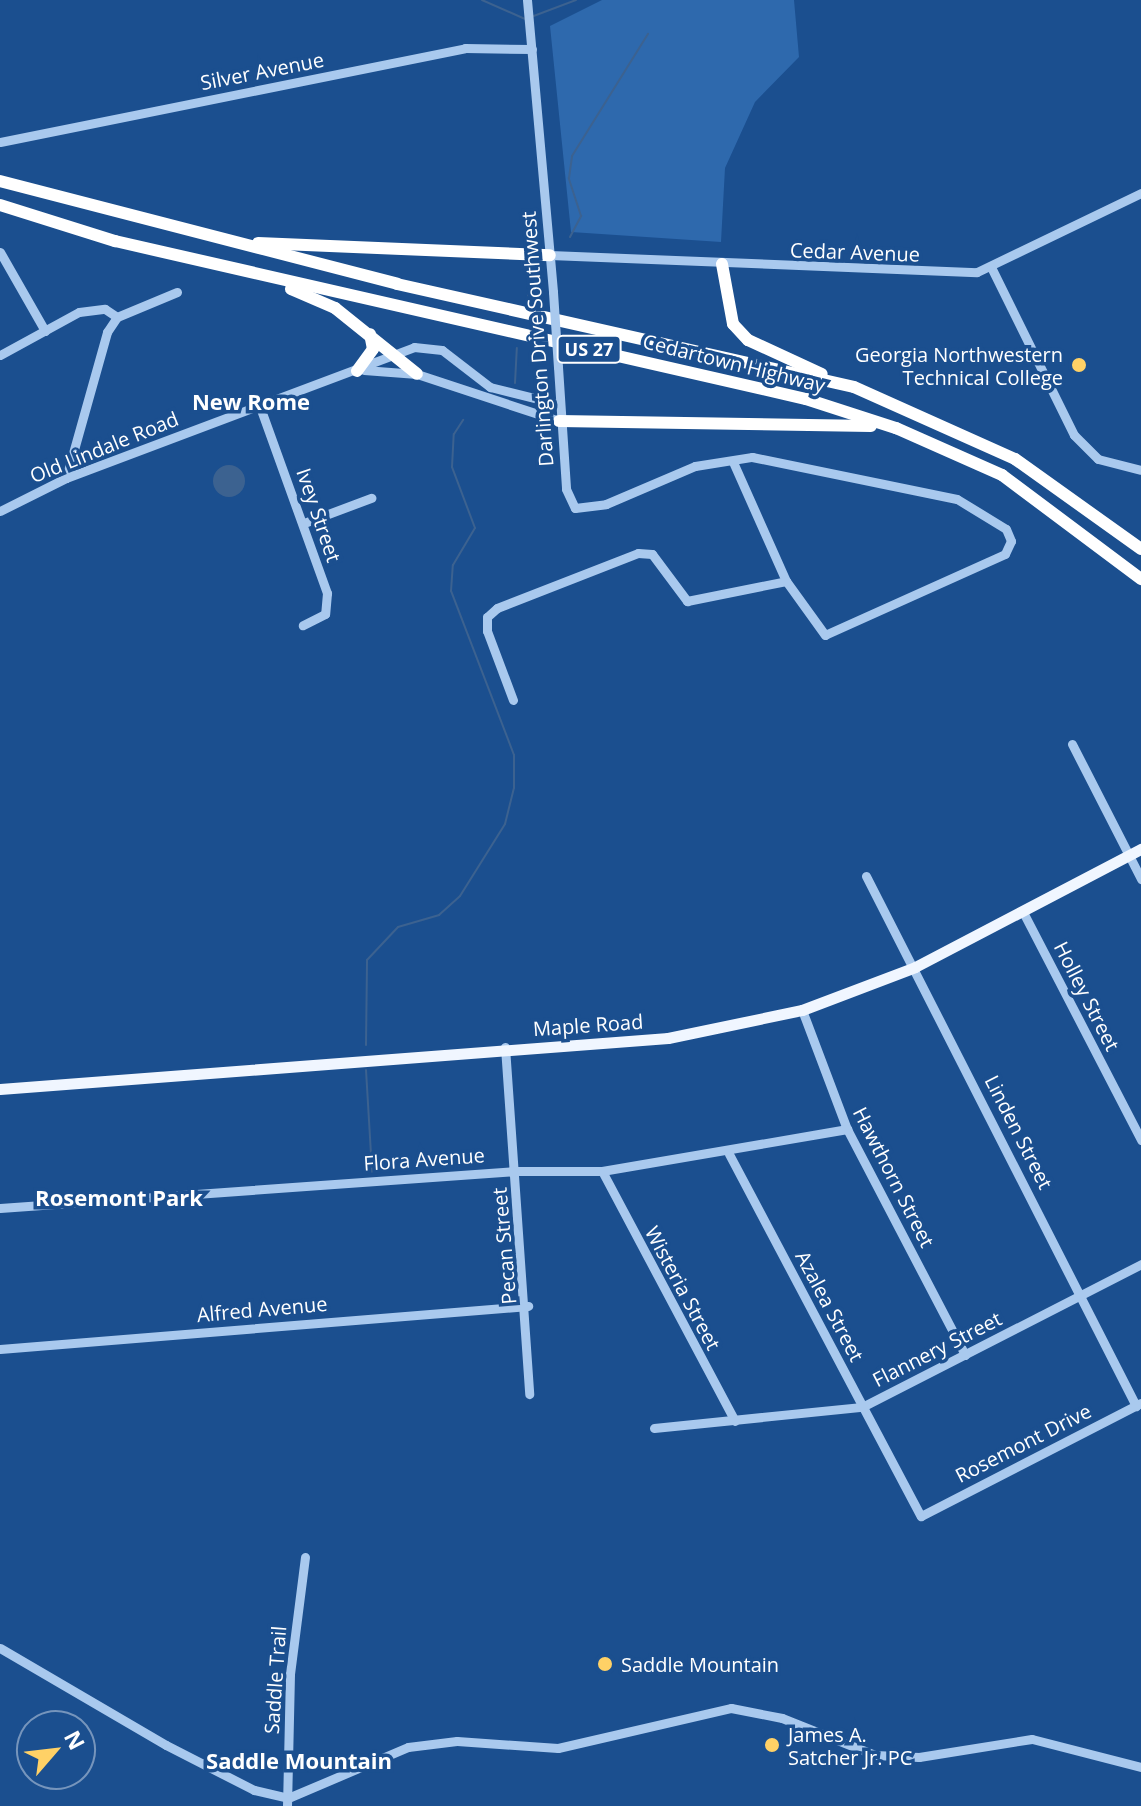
<!DOCTYPE html>
<html>
<head>
<meta charset="utf-8">
<style>
  body { margin:0 }
  #map { position:relative; width:1141px; height:1806px; overflow:hidden; background:#1b4f8f; font-family:"Open Sans",sans-serif }
  div>[style] { position:absolute }
  .green>* { inset:0; background:#2e69ad }
  .water>* { inset:0; background:#3c6290 }
  .round { border-radius:50% }
  .stream>* { height:2px; margin:-1px; padding:0 1px; transform-origin:1px; border-radius:1px; background:#3c6290 }
  .minor>* { height:9px; margin:-4.5px; padding:0 4.5px; transform-origin:4.5px; border-radius:4.5px; background:#a9c9ee }
  .major>* { height:11px; margin:-5.5px; padding:0 5.5px; transform-origin:5.5px; border-radius:5.5px; background:#f0f6ff }
  .highway>* { height:12px; margin:-6px; padding:0 6px; transform-origin:6px; border-radius:6px; background:#fff }
  .minor-bridge>* { height:9px; margin:-4.5px; padding:0 4.5px; transform-origin:4.5px; border-radius:4.5px; background:#a9c9ee }
  .dots>* { width:22px; height:22px; translate:-50% -50%; box-sizing:border-box; border:4px solid #1b4f8f; border-radius:50% }
  span { translate:-50% -50%; white-space:nowrap; text-align:center; line-height:1.15; -webkit-text-stroke:7px #1b4f8f; paint-order:stroke }
  .shield-label span { padding:2px 6px; background:#1b4f8f; border:2px solid; border-radius:6px; -webkit-text-stroke-width:0 }
  .shield-label { font-size:18px; color:#fff; font-weight:700 }
  .street-label { font-size:20px; color:#fff }
  .poi-label { font-size:20px; color:#fff }
  .right { translate:-100% -50%; text-align:right }
  .left { translate:0 -50%; text-align:left }
  .neighbourhood-label { font-size:22px; color:#fff; font-weight:700 }
  .north { position:absolute; left:16px; top:1710px; width:80px; height:80px; box-sizing:border-box; background:#1b4f8f; border:2px solid #7695bc; border-radius:50%; rotate:62deg; font-size:22px; font-weight:700; line-height:32px; text-align:center; color:#fff }
  .north::after { content:''; display:block; margin:auto; width:28px; height:36px; background:#ffd166; clip-path:polygon(50% 0,100% 100%,50% 72%,0 100%) }
</style>
</head>
<body>
<div id="map">
  <div class="green">
    <div style="clip-path:polygon(602px 0,794px 0,799px 57px,755px 102px,725px 168px,721px 242px,571px 232px,550px 26px)"></div>
  </div>
  <div class="water">
    <div class="round" style="left:213px;top:465px;width:32px;height:32px"></div>
  </div>
  <div class="stream">
    <div style="left:482px;top:0;width:47px;rotate:23.8deg"></div>
    <div style="left:531px;top:17px;width:48px;rotate:-20.7deg"></div>
    <div style="left:570px;top:237px;width:24px;rotate:-62deg"></div>
    <div style="left:581px;top:216px;width:40px;rotate:-108deg"></div>
    <div style="left:569px;top:178px;width:22px;rotate:-82deg"></div>
    <div style="left:572px;top:156px;width:144px;rotate:-58.1deg"></div>
    <div style="left:527px;top:299px;width:20px;rotate:-72deg"></div>
    <div style="left:515px;top:383px;width:35px;rotate:-87deg"></div>
    <div style="left:366px;top:1045px;width:85px;rotate:-89.3deg"></div>
    <div style="left:367px;top:960px;width:45px;rotate:-46.8deg"></div>
    <div style="left:398px;top:927px;width:43px;rotate:-16.3deg"></div>
    <div style="left:439px;top:915px;width:28px;rotate:-42deg"></div>
    <div style="left:460px;top:896px;width:85px;rotate:-58deg"></div>
    <div style="left:505px;top:824px;width:37px;rotate:-76deg"></div>
    <div style="left:514px;top:788px;width:33px;rotate:-90deg"></div>
    <div style="left:514px;top:755px;width:176px;rotate:-111deg"></div>
    <div style="left:451px;top:591px;width:26px;rotate:-86deg"></div>
    <div style="left:453px;top:565px;width:43px;rotate:-59.3deg"></div>
    <div style="left:475px;top:528px;width:65px;rotate:-110.7deg"></div>
    <div style="left:452px;top:467px;width:33px;rotate:-87deg"></div>
    <div style="left:454px;top:434px;width:17px;rotate:-57deg"></div>
    <div style="left:366px;top:1070px;width:102px;rotate:86.6deg"></div>
  </div>
  <div class="minor">
    <div style="left:527px;top:0;width:293px;rotate:84.9deg"></div>
    <div style="left:0;top:142px;width:474px;rotate:-11.4deg"></div>
    <div style="left:465px;top:48px;width:67px;rotate:0.9deg"></div>
    <div style="left:0;top:252px;width:91px;rotate:60.3deg"></div>
    <div style="left:550px;top:255px;width:427px;rotate:2.3deg"></div>
    <div style="left:977px;top:272px;width:182px;rotate:-25.7deg"></div>
    <div style="left:991px;top:267px;width:187px;rotate:63.7deg"></div>
    <div style="left:1074px;top:435px;width:34px;rotate:45deg"></div>
    <div style="left:1098px;top:459px;width:44px;rotate:14.3deg"></div>
    <div style="left:0;top:355px;width:90px;rotate:-28.6deg"></div>
    <div style="left:79px;top:312px;width:26px;rotate:-7deg"></div>
    <div style="left:105px;top:309px;width:14px;rotate:34deg"></div>
    <div style="left:558px;top:367px;width:122px;rotate:86.2deg"></div>
    <div style="left:566px;top:489px;width:21px;rotate:65deg"></div>
    <div style="left:575px;top:508px;width:31px;rotate:-7deg"></div>
    <div style="left:606px;top:504px;width:97px;rotate:-23.1deg"></div>
    <div style="left:695px;top:466px;width:58px;rotate:-9deg"></div>
    <div style="left:752px;top:457px;width:209px;rotate:11.6deg"></div>
    <div style="left:957px;top:499px;width:57px;rotate:31.5deg"></div>
    <div style="left:1006px;top:529px;width:13px;rotate:67deg"></div>
    <div style="left:1011px;top:541px;width:14px;rotate:115deg"></div>
    <div style="left:1005px;top:554px;width:197px;rotate:155.8deg"></div>
    <div style="left:825px;top:635px;width:67px;rotate:-125.8deg"></div>
    <div style="left:786px;top:581px;width:130px;rotate:-114deg"></div>
    <div style="left:364px;top:370px;width:53px;rotate:4.3deg"></div>
    <div style="left:417px;top:374px;width:150px;rotate:18.3deg"></div>
    <div style="left:260px;top:407px;width:198px;rotate:70.2deg"></div>
    <div style="left:327px;top:593px;width:21px;rotate:95deg"></div>
    <div style="left:325px;top:614px;width:25px;rotate:153deg"></div>
    <div style="left:66px;top:478px;width:152px;rotate:-74.3deg"></div>
    <div style="left:107px;top:332px;width:18px;rotate:-56deg"></div>
    <div style="left:117px;top:317px;width:65px;rotate:-22.6deg"></div>
    <div style="left:0;top:511px;width:74px;rotate:-26.6deg"></div>
    <div style="left:66px;top:478px;width:372px;rotate:-20.6deg"></div>
    <div style="left:414px;top:347px;width:28px;rotate:6deg"></div>
    <div style="left:442px;top:350px;width:61px;rotate:37.6deg"></div>
    <div style="left:490px;top:387px;width:70px;rotate:14deg"></div>
    <div style="left:304px;top:523px;width:72px;rotate:-20.5deg"></div>
    <div style="left:513px;top:700px;width:74px;rotate:-110.6deg"></div>
    <div style="left:487px;top:631px;width:14px;rotate:-90deg"></div>
    <div style="left:487px;top:617px;width:13px;rotate:-42deg"></div>
    <div style="left:497px;top:608px;width:151px;rotate:-21.3deg"></div>
    <div style="left:638px;top:553px;width:14px;rotate:4deg"></div>
    <div style="left:652px;top:554px;width:59px;rotate:53.3deg"></div>
    <div style="left:687px;top:601px;width:101px;rotate:-11.4deg"></div>
    <div style="left:1072px;top:744px;width:152px;rotate:62.9deg"></div>
    <div style="left:866px;top:876px;width:595px;rotate:63deg"></div>
    <div style="left:1023px;top:912px;width:257px;rotate:62.6deg"></div>
    <div style="left:802px;top:1010px;width:127px;rotate:69.3deg"></div>
    <div style="left:847px;top:1129px;width:255px;rotate:62.4deg"></div>
    <div style="left:505px;top:1047px;width:348px;rotate:86deg"></div>
    <div style="left:729px;top:1154px;width:410px;rotate:62.1deg"></div>
    <div style="left:921px;top:1516px;width:247px;rotate:-27.2deg"></div>
    <div style="left:602px;top:1171px;width:283px;rotate:62deg"></div>
    <div style="left:0;top:1208px;width:517px;rotate:-4.1deg"></div>
    <div style="left:516px;top:1171px;width:86px"></div>
    <div style="left:602px;top:1171px;width:249px;rotate:-9.7deg"></div>
    <div style="left:0;top:1349px;width:530px;rotate:-4.66deg"></div>
    <div style="left:654px;top:1428px;width:209px;rotate:-5.8deg"></div>
    <div style="left:862px;top:1407px;width:314px;rotate:-27.1deg"></div>
    <div style="left:0;top:1648px;width:192px;rotate:30.3deg"></div>
    <div style="left:166px;top:1745px;width:99px;rotate:27.1deg"></div>
    <div style="left:254px;top:1790px;width:35px;rotate:13deg"></div>
    <div style="left:288px;top:1798px;width:130px;rotate:-23deg"></div>
    <div style="left:408px;top:1747px;width:49px;rotate:-7deg"></div>
    <div style="left:457px;top:1741px;width:101px;rotate:4deg"></div>
    <div style="left:558px;top:1748px;width:178px;rotate:-13deg"></div>
    <div style="left:731px;top:1708px;width:52px;rotate:11.1deg"></div>
    <div style="left:782px;top:1718px;width:100px;rotate:21.7deg"></div>
    <div style="left:875px;top:1755px;width:44px;rotate:2.6deg"></div>
    <div style="left:919px;top:1757px;width:114px;rotate:-9.1deg"></div>
    <div style="left:1032px;top:1739px;width:113px;rotate:14.4deg"></div>
    <div style="left:287px;top:1806px;width:132px;rotate:-88.7deg"></div>
    <div style="left:290px;top:1674px;width:118px;rotate:-82.7deg"></div>
  </div>
  <div class="major">
    <div style="left:0;top:1089px;width:670px;rotate:-4.37deg"></div>
    <div style="left:668px;top:1038px;width:137px;rotate:-11.8deg"></div>
    <div style="left:802px;top:1010px;width:121px;rotate:-20.8deg"></div>
    <div style="left:915px;top:967px;width:255px;rotate:-27.6deg"></div>
  </div>
  <div class="highway">
    <div style="left:0;top:181px;width:410px;rotate:14.5deg"></div>
    <div style="left:397px;top:284px;width:468px;rotate:12.7deg"></div>
    <div style="left:854px;top:387px;width:176px;rotate:24.1deg"></div>
    <div style="left:1015px;top:459px;width:155px;rotate:35.5deg"></div>
    <div style="left:0;top:205px;width:121px;rotate:17.4deg"></div>
    <div style="left:115px;top:241px;width:709px;rotate:12.88deg"></div>
    <div style="left:806px;top:399px;width:95px;rotate:17.9deg"></div>
    <div style="left:896px;top:428px;width:116px;rotate:23.9deg"></div>
    <div style="left:1002px;top:475px;width:174px;rotate:36.8deg"></div>
    <div style="left:258px;top:243px;width:292px;rotate:2.4deg"></div>
    <div style="left:722px;top:264px;width:61px;rotate:79.6deg"></div>
    <div style="left:733px;top:324px;width:22px;rotate:47deg"></div>
    <div style="left:748px;top:340px;width:81px;rotate:24.7deg"></div>
    <div style="left:291px;top:289px;width:48px;rotate:23.4deg"></div>
    <div style="left:335px;top:308px;width:105px;rotate:38.8deg"></div>
    <div style="left:357px;top:371px;width:27px;rotate:-54deg"></div>
    <div style="left:373px;top:349px;width:15px;rotate:-101deg"></div>
    <div style="left:559px;top:421px;width:312px;rotate:0.9deg"></div>
  </div>
  <div class="minor-bridge">
    <div style="left:553px;top:292px;width:75px;rotate:86.2deg"></div>
  </div>
  <div class="dots">
    <div style="left:1079px;top:365px;background:#ffd166"></div>
    <div style="left:605px;top:1664px;background:#ffd166"></div>
    <div style="left:772px;top:1745px;background:#ffd166"></div>
  </div>
  <div class="shield-label">
    <span style="left:589px;top:349px">US 27</span>
  </div>
  <div class="street-label">
    <span style="left:262px;top:71px;rotate:-11deg">Silver Avenue</span>
    <span style="left:855px;top:252px;rotate:2deg">Cedar Avenue</span>
    <span style="left:537px;top:339px;rotate:-94deg">Darlington Drive Southwest</span>
    <span style="left:734px;top:363px;rotate:14deg">Cedartown Highway</span>
    <span style="left:104px;top:447px;rotate:-22deg">Old Lindale Road</span>
    <span style="left:319px;top:515px;rotate:71deg">Ivey Street</span>
    <span style="left:1087px;top:996px;rotate:63deg">Holley Street</span>
    <span style="left:588px;top:1025px;rotate:-4deg">Maple Road</span>
    <span style="left:1019px;top:1132px;rotate:63deg">Linden Street</span>
    <span style="left:424px;top:1159px;rotate:-4deg">Flora Avenue</span>
    <span style="left:894px;top:1177px;rotate:63deg">Hawthorn Street</span>
    <span style="left:504px;top:1246px;rotate:-95deg">Pecan Street</span>
    <span style="left:683px;top:1288px;rotate:62deg">Wisteria Street</span>
    <span style="left:830px;top:1306px;rotate:62deg">Azalea Street</span>
    <span style="left:262px;top:1309px;rotate:-5deg">Alfred Avenue</span>
    <span style="left:937px;top:1349px;rotate:-27deg">Flannery Street</span>
    <span style="left:1023px;top:1443px;rotate:-27deg">Rosemont Drive</span>
    <span style="left:275px;top:1680px;rotate:-86deg">Saddle Trail</span>
  </div>
  <div class="poi-label">
    <span class="right" style="left:1063px;top:366px">Georgia Northwestern<br>Technical College</span>
    <span class="left" style="left:621px;top:1664px">Saddle Mountain</span>
    <span class="left" style="left:788px;top:1746px">James A.<br>Satcher Jr. PC</span>
  </div>
  <div class="neighbourhood-label">
    <span style="left:251px;top:402px">New Rome</span>
    <span style="left:119px;top:1198px">Rosemont Park</span>
    <span style="left:299px;top:1761px">Saddle Mountain</span>
  </div>
  <div class="north">N</div>
</div>
</body>
</html>
